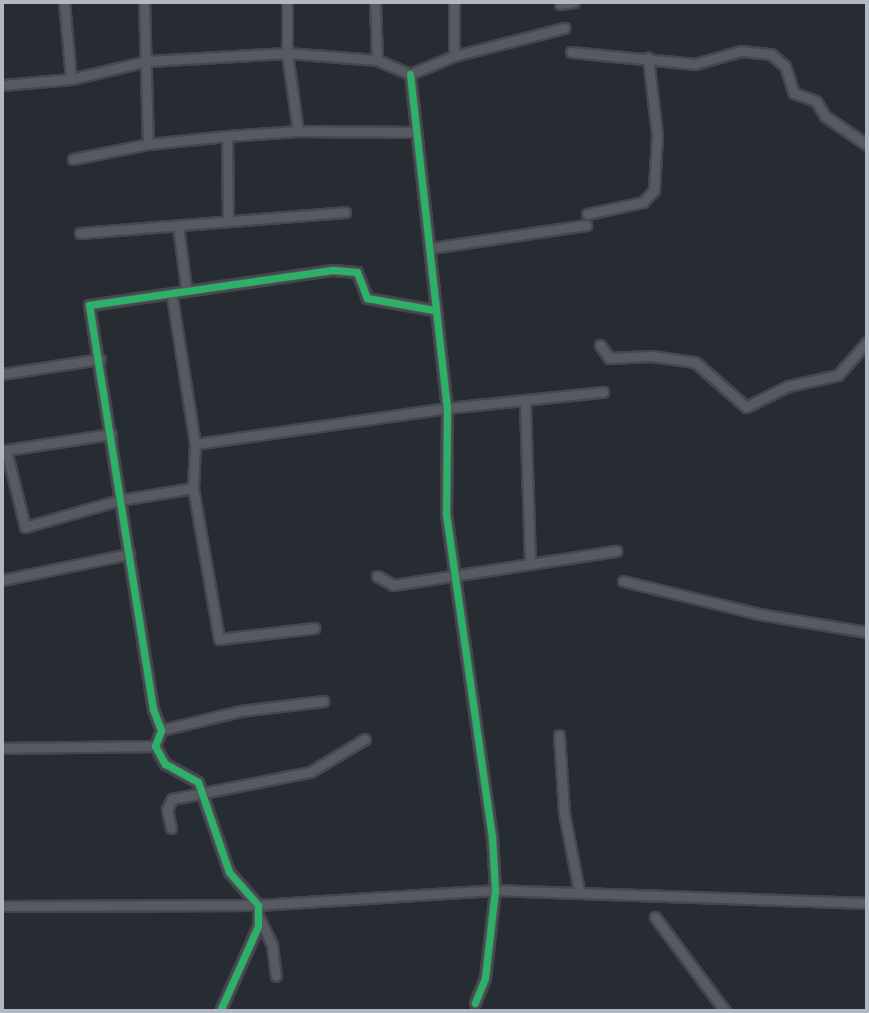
<!DOCTYPE html>
<html>
<head>
<meta charset="utf-8">
<style>
  body { margin:0 }
  #map { position:relative; width:869px; height:1013px; overflow:hidden; background:#272b32; font-family:"Archivo Narrow",sans-serif }
  div>[style] { position:absolute }
  .roads { filter:drop-shadow(2px 0 #44474d) drop-shadow(-2px 0 #44474d) drop-shadow(0 2px #44474d) drop-shadow(0 -2px #44474d) }
  .minor>* { height:9px; margin:-4.5px; padding:0 4.5px; transform-origin:4.5px; border-radius:4.5px; background:#575a60 }
  .cycleway>* { height:7px; margin:-3.5px; padding:0 3.5px; transform-origin:3.5px; border-radius:3.5px; background:#2db169 }
  span { translate:-50% -50%; white-space:nowrap; text-align:center; line-height:1.15; -webkit-text-stroke:6px #1c212b; paint-order:stroke }
  .frame { position:absolute; inset:0; border:4px solid #b1b7c3; pointer-events:none }
</style>
</head>
<body>
<div id="map">
  <div class="roads">
    <div class="minor">
      <div style="left:64px;top:2px;width:77px;rotate:84.8deg"></div>
      <div style="left:144px;top:2px;width:142px;rotate:88.4deg"></div>
      <div style="left:287px;top:2px;width:51px;rotate:90deg"></div>
      <div style="left:287px;top:53px;width:79px;rotate:82deg"></div>
      <div style="left:375px;top:2px;width:58px;rotate:88deg"></div>
      <div style="left:560px;top:4px;width:14px;rotate:-8deg"></div>
      <div style="left:571px;top:52px;width:125px;rotate:5.5deg"></div>
      <div style="left:695px;top:64px;width:48px;rotate:-15.8deg"></div>
      <div style="left:741px;top:51px;width:30px;rotate:6deg"></div>
      <div style="left:771px;top:54px;width:18px;rotate:41deg"></div>
      <div style="left:785px;top:66px;width:28px;rotate:72deg"></div>
      <div style="left:794px;top:93px;width:23px;rotate:20deg"></div>
      <div style="left:816px;top:101px;width:17px;rotate:59deg"></div>
      <div style="left:825px;top:116px;width:51px;rotate:34.6deg"></div>
      <div style="left:454px;top:56px;width:54px;rotate:-90deg"></div>
      <div style="left:410px;top:74px;width:336px;rotate:83.7deg"></div>
      <div style="left:447px;top:408px;width:106px;rotate:90.5deg"></div>
      <div style="left:446px;top:514px;width:325px;rotate:81.9deg"></div>
      <div style="left:492px;top:836px;width:54px;rotate:86.8deg"></div>
      <div style="left:495px;top:890px;width:89px;rotate:96.5deg"></div>
      <div style="left:485px;top:978px;width:27px;rotate:112deg"></div>
      <div style="left:2px;top:85px;width:69px;rotate:-5deg"></div>
      <div style="left:71px;top:79px;width:79px;rotate:-13.2deg"></div>
      <div style="left:148px;top:61px;width:139px;rotate:-3.3deg"></div>
      <div style="left:287px;top:53px;width:90px;rotate:4.4deg"></div>
      <div style="left:377px;top:60px;width:36px;rotate:23deg"></div>
      <div style="left:410px;top:74px;width:48px;rotate:-22.2deg"></div>
      <div style="left:454px;top:56px;width:114px;rotate:-14.3deg"></div>
      <div style="left:227px;top:136px;width:85px;rotate:89.3deg"></div>
      <div style="left:73px;top:159px;width:76px;rotate:-11.3deg"></div>
      <div style="left:148px;top:144px;width:79px;rotate:-5.8deg"></div>
      <div style="left:227px;top:136px;width:71px;rotate:-4deg"></div>
      <div style="left:298px;top:131px;width:117px;rotate:0.5deg"></div>
      <div style="left:587px;top:214px;width:57px;rotate:-12.1deg"></div>
      <div style="left:643px;top:202px;width:16px;rotate:-47deg"></div>
      <div style="left:654px;top:190px;width:56px;rotate:-86.9deg"></div>
      <div style="left:657px;top:134px;width:77px;rotate:-96.8deg"></div>
      <div style="left:178px;top:226px;width:63px;rotate:82.6deg"></div>
      <div style="left:80px;top:233px;width:266px;rotate:-4.5deg"></div>
      <div style="left:431px;top:248px;width:157px;rotate:-8.4deg"></div>
      <div style="left:172px;top:297px;width:149px;rotate:81.1deg"></div>
      <div style="left:600px;top:345px;width:16px;rotate:55deg"></div>
      <div style="left:609px;top:358px;width:42px;rotate:-2.7deg"></div>
      <div style="left:651px;top:356px;width:44px;rotate:7.8deg"></div>
      <div style="left:695px;top:362px;width:68px;rotate:41.4deg"></div>
      <div style="left:746px;top:407px;width:47px;rotate:-26.6deg"></div>
      <div style="left:788px;top:386px;width:51px;rotate:-12.4deg"></div>
      <div style="left:838px;top:375px;width:44px;rotate:-48.7deg"></div>
      <div style="left:2px;top:374px;width:99px;rotate:-8.7deg"></div>
      <div style="left:525px;top:403px;width:159px;rotate:88.2deg"></div>
      <div style="left:111px;top:434px;width:106px;rotate:171.3deg"></div>
      <div style="left:6px;top:450px;width:79px;rotate:76.1deg"></div>
      <div style="left:25px;top:527px;width:99px;rotate:-15.9deg"></div>
      <div style="left:120px;top:500px;width:74px;rotate:-9.3deg"></div>
      <div style="left:193px;top:488px;width:44px;rotate:-87.4deg"></div>
      <div style="left:195px;top:444px;width:255px;rotate:-8.1deg"></div>
      <div style="left:447px;top:408px;width:157px;rotate:-5.9deg"></div>
      <div style="left:193px;top:488px;width:153px;rotate:80.2deg"></div>
      <div style="left:219px;top:639px;width:96px;rotate:-6.6deg"></div>
      <div style="left:377px;top:576px;width:18px;rotate:29deg"></div>
      <div style="left:393px;top:585px;width:226px;rotate:-8.7deg"></div>
      <div style="left:2px;top:580px;width:130px;rotate:-11.6deg"></div>
      <div style="left:623px;top:581px;width:140px;rotate:13.6deg"></div>
      <div style="left:759px;top:614px;width:109px;rotate:9.5deg"></div>
      <div style="left:161px;top:730px;width:81px;rotate:-13.5deg"></div>
      <div style="left:240px;top:711px;width:84px;rotate:-6.9deg"></div>
      <div style="left:559px;top:735px;width:78px;rotate:86.3deg"></div>
      <div style="left:564px;top:813px;width:79px;rotate:79.1deg"></div>
      <div style="left:2px;top:748px;width:153px;rotate:-0.7deg"></div>
      <div style="left:171px;top:828px;width:19px;rotate:-102deg"></div>
      <div style="left:167px;top:809px;width:11px;rotate:-63deg"></div>
      <div style="left:172px;top:799px;width:141px;rotate:-11.1deg"></div>
      <div style="left:310px;top:772px;width:64px;rotate:-31deg"></div>
      <div style="left:2px;top:906px;width:256px;rotate:-0.2deg"></div>
      <div style="left:258px;top:905px;width:237px;rotate:-3.6deg"></div>
      <div style="left:495px;top:890px;width:372px;rotate:2deg"></div>
      <div style="left:655px;top:917px;width:117px;rotate:53.3deg"></div>
      <div style="left:259px;top:918px;width:30px;rotate:64deg"></div>
      <div style="left:272px;top:945px;width:31px;rotate:83deg"></div>
      <div style="left:220px;top:1011px;width:93px;rotate:-65.9deg"></div>
      <div style="left:258px;top:926px;width:21px;rotate:-90deg"></div>
      <div style="left:258px;top:905px;width:44px;rotate:-131.3deg"></div>
      <div style="left:229px;top:872px;width:95px;rotate:-109deg"></div>
      <div style="left:198px;top:782px;width:38px;rotate:-151deg"></div>
      <div style="left:165px;top:764px;width:21px;rotate:-119deg"></div>
      <div style="left:155px;top:746px;width:17px;rotate:-69deg"></div>
      <div style="left:161px;top:730px;width:22px;rotate:-111deg"></div>
      <div style="left:153px;top:709px;width:409px;rotate:-99deg"></div>
      <div style="left:89px;top:305px;width:246px;rotate:-8.2deg"></div>
      <div style="left:333px;top:270px;width:24px;rotate:5deg"></div>
      <div style="left:357px;top:272px;width:28px;rotate:69deg"></div>
      <div style="left:367px;top:298px;width:68px;rotate:10.2deg"></div>
    </div>
  </div>
  <div class="cycleway">
    <div style="left:410px;top:74px;width:336px;rotate:83.7deg"></div>
    <div style="left:447px;top:408px;width:106px;rotate:90.5deg"></div>
    <div style="left:446px;top:514px;width:325px;rotate:81.9deg"></div>
    <div style="left:492px;top:836px;width:54px;rotate:86.8deg"></div>
    <div style="left:495px;top:890px;width:89px;rotate:96.5deg"></div>
    <div style="left:485px;top:978px;width:27px;rotate:112deg"></div>
    <div style="left:220px;top:1011px;width:93px;rotate:-65.9deg"></div>
    <div style="left:258px;top:926px;width:21px;rotate:-90deg"></div>
    <div style="left:258px;top:905px;width:44px;rotate:-131.3deg"></div>
    <div style="left:229px;top:872px;width:95px;rotate:-109deg"></div>
    <div style="left:198px;top:782px;width:38px;rotate:-151deg"></div>
    <div style="left:165px;top:764px;width:21px;rotate:-119deg"></div>
    <div style="left:155px;top:746px;width:17px;rotate:-69deg"></div>
    <div style="left:161px;top:730px;width:22px;rotate:-111deg"></div>
    <div style="left:153px;top:709px;width:409px;rotate:-99deg"></div>
    <div style="left:89px;top:305px;width:246px;rotate:-8.2deg"></div>
    <div style="left:333px;top:270px;width:24px;rotate:5deg"></div>
    <div style="left:357px;top:272px;width:28px;rotate:69deg"></div>
    <div style="left:367px;top:298px;width:68px;rotate:10.2deg"></div>
  </div>
  <div class="frame"></div>
</div>
</body>
</html>
